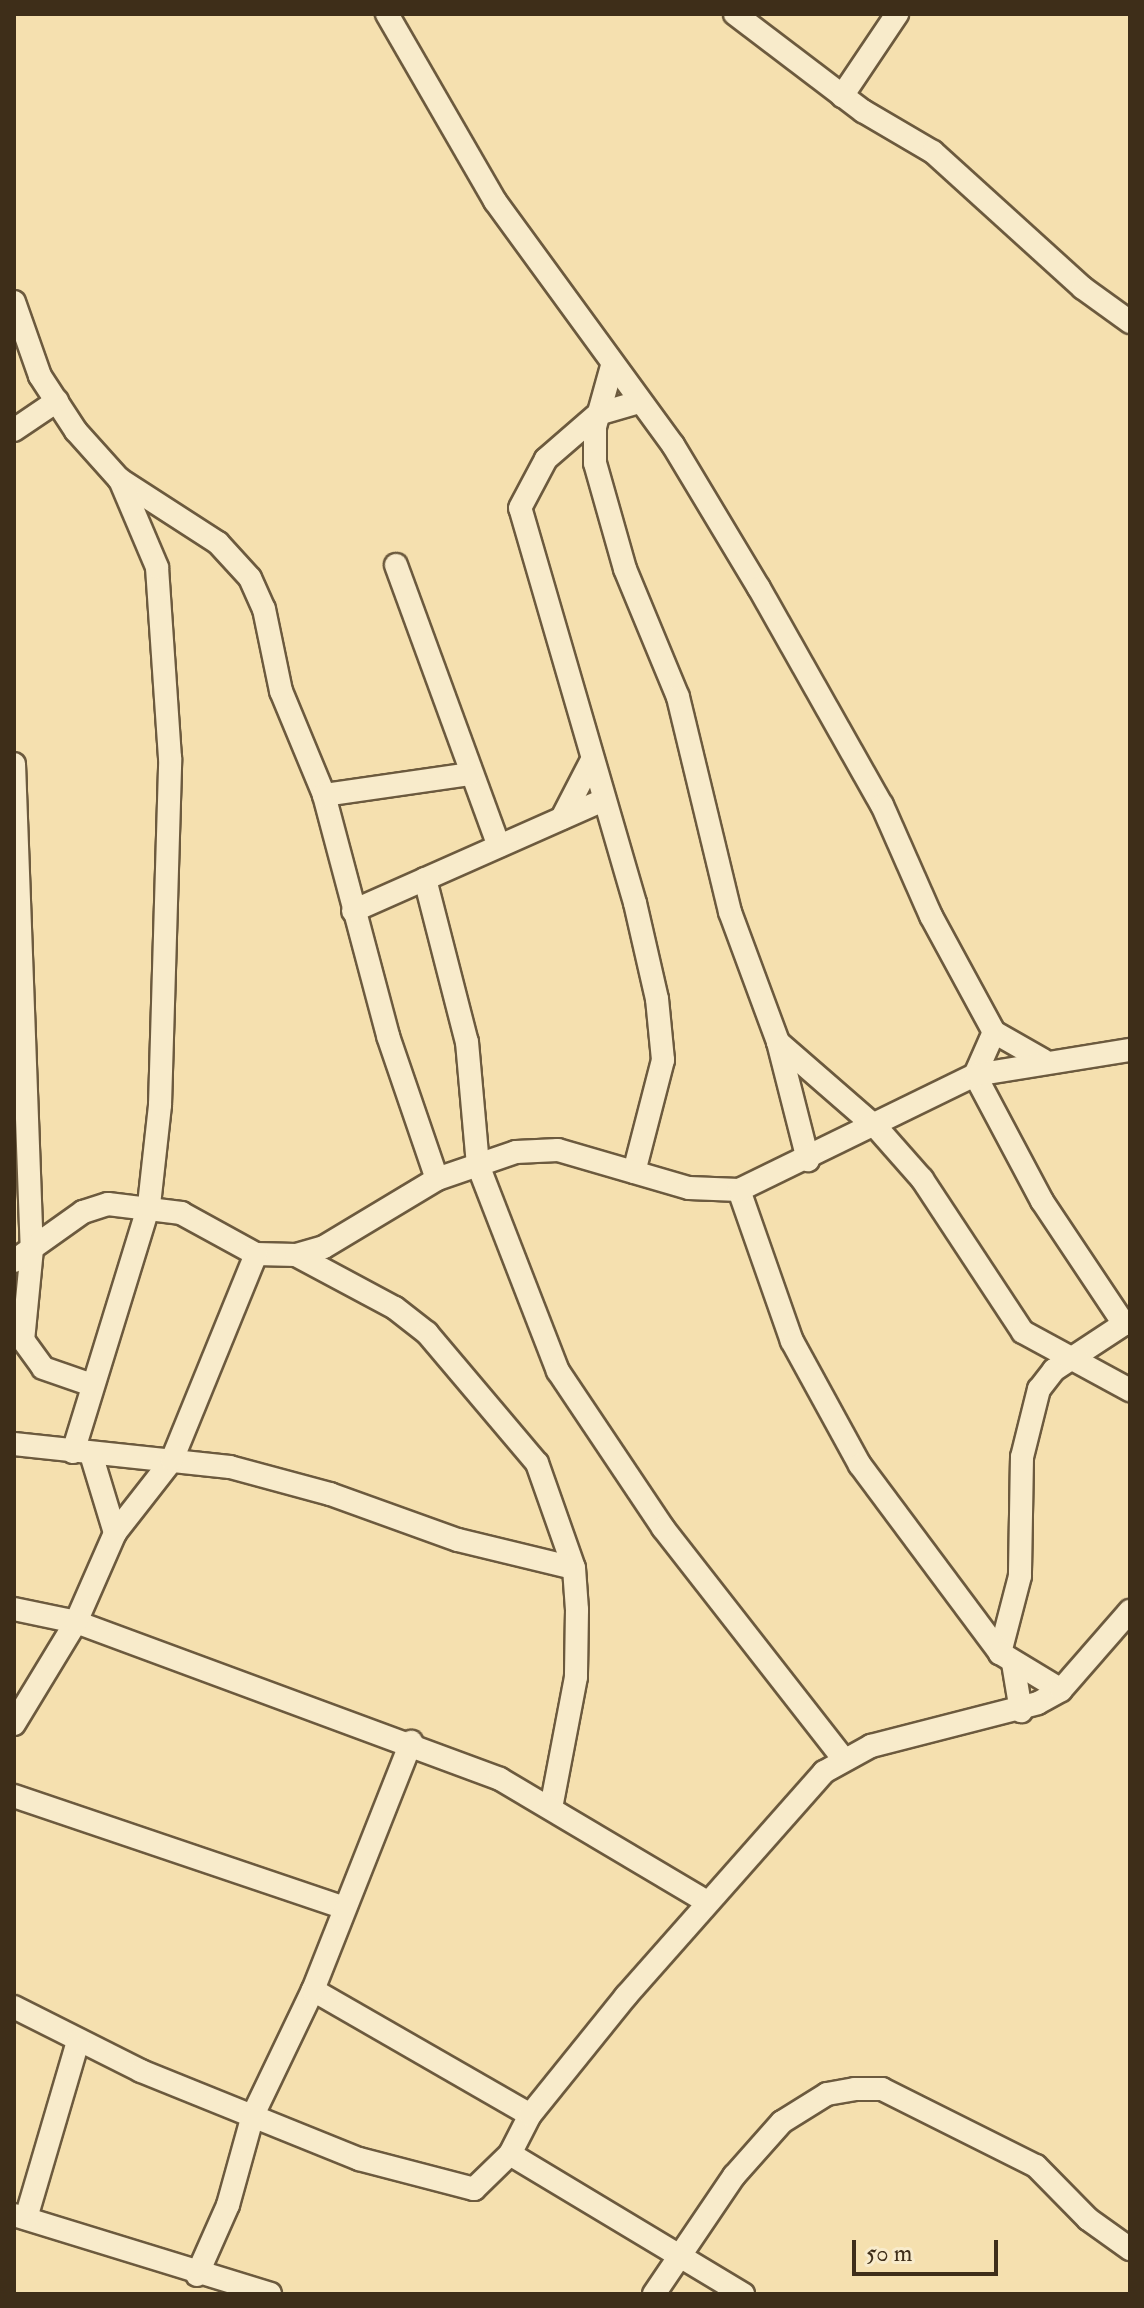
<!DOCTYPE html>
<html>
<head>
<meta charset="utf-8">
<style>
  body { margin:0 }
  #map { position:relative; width:1144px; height:2308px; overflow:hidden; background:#f5e0af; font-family:"IM FELL Double Pica",serif }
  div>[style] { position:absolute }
  .roads { filter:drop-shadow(2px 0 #6c5a3e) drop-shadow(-2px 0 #6c5a3e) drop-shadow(0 2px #6c5a3e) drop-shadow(0 -2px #6c5a3e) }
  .minor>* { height:22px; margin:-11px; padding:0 11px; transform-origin:11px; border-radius:11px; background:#f8ebcb }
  span { translate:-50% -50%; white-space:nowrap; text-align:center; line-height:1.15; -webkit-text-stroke:6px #f8ebcb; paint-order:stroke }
  .frame { position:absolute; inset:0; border:16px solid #3e2e19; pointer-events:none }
  .scale { position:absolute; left:852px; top:2240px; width:146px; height:36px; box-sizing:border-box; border:4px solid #3e2e19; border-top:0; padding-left:10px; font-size:24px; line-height:28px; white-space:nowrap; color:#3e2e19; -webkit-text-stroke:6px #f8ebcb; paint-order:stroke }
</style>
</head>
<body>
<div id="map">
  <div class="roads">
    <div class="minor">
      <div style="left:387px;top:14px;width:216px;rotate:60deg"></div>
      <div style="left:495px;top:201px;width:302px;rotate:53.9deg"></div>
      <div style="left:673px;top:445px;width:167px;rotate:59deg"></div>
      <div style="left:759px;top:588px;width:249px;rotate:60.5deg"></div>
      <div style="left:882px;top:805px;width:121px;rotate:66.2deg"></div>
      <div style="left:931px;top:916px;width:132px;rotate:61.5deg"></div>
      <div style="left:994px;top:1032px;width:56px;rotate:29.7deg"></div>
      <div style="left:735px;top:14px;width:161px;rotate:37.2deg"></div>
      <div style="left:863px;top:111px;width:81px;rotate:30.4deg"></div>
      <div style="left:933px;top:152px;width:202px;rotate:42.2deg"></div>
      <div style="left:1083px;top:288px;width:58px;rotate:35.9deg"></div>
      <div style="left:842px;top:96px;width:99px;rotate:-56.1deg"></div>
      <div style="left:14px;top:302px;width:78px;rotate:70.6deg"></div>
      <div style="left:40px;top:376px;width:66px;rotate:56.8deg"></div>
      <div style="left:76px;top:431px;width:64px;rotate:48.1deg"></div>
      <div style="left:119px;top:479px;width:118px;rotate:32.9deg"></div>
      <div style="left:218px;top:543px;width:47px;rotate:47.6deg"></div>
      <div style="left:250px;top:578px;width:34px;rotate:66deg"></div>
      <div style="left:264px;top:609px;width:84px;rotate:78.3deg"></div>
      <div style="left:281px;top:691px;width:113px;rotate:67.5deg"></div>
      <div style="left:324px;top:795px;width:249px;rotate:75.1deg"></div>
      <div style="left:388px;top:1036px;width:151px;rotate:71.1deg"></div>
      <div style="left:612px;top:366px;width:63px;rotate:105.6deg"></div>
      <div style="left:595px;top:427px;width:36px;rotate:90deg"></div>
      <div style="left:595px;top:463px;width:110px;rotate:74.2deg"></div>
      <div style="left:625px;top:569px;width:139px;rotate:67.5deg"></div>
      <div style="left:678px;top:697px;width:221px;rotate:76.4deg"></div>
      <div style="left:730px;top:912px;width:139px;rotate:69.7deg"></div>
      <div style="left:778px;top:1042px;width:122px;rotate:75.7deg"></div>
      <div style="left:14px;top:430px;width:52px;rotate:-34deg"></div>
      <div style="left:396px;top:565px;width:299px;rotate:69.9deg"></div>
      <div style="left:14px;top:764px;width:485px;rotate:87.9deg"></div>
      <div style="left:32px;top:1249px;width:91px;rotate:95.6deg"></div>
      <div style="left:23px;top:1340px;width:34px;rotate:54deg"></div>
      <div style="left:43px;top:1368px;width:52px;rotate:19.1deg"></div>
      <div style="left:324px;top:795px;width:148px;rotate:-8.2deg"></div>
      <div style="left:562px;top:818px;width:65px;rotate:-62.7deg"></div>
      <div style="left:425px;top:879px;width:168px;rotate:75.6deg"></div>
      <div style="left:467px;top:1042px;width:123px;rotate:84.9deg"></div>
      <div style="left:478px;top:1165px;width:221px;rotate:68.8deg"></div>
      <div style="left:558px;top:1371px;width:189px;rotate:56.2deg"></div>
      <div style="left:663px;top:1528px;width:294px;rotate:52deg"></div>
      <div style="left:353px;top:911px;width:274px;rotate:-23.9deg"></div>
      <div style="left:994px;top:1032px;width:47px;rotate:113.8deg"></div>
      <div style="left:975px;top:1075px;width:143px;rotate:62deg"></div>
      <div style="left:1042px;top:1201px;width:148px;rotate:56.3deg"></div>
      <div style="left:1124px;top:1324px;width:84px;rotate:146.7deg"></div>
      <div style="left:1054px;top:1370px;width:24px;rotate:128deg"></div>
      <div style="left:1039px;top:1389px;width:70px;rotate:104deg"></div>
      <div style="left:1022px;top:1457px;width:119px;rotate:91deg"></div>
      <div style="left:1020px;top:1576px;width:80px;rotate:104.6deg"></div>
      <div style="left:778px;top:1042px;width:131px;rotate:41deg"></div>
      <div style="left:877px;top:1128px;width:68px;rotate:48.6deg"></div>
      <div style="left:922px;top:1179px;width:183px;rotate:56.6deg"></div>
      <div style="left:1023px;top:1332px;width:122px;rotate:28.5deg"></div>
      <div style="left:634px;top:1172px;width:116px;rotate:-75.5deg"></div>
      <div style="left:663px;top:1060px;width:61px;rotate:-95.6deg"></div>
      <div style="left:657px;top:999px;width:98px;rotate:-102.9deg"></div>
      <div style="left:635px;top:903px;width:411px;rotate:-106.2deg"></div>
      <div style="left:520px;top:508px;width:55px;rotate:-62deg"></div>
      <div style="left:546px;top:459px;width:69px;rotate:-40.9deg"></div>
      <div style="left:598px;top:414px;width:43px;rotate:-16.3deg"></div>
      <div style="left:739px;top:1190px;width:160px;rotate:70.7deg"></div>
      <div style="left:792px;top:1341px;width:141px;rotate:61.3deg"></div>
      <div style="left:860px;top:1465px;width:234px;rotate:53.3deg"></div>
      <div style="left:1000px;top:1653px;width:71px;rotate:31.2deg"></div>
      <div style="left:296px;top:1255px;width:112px;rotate:28.2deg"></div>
      <div style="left:395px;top:1308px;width:41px;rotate:38deg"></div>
      <div style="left:427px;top:1333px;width:170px;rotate:49.8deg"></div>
      <div style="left:537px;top:1463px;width:111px;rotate:70.6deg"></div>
      <div style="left:574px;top:1568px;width:42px;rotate:85.9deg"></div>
      <div style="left:577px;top:1610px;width:67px;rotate:90.9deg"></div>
      <div style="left:576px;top:1677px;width:133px;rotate:100.8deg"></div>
      <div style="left:14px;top:1261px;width:85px;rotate:-35.4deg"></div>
      <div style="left:83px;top:1212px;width:26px;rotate:-18deg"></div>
      <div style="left:108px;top:1204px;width:74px;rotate:7deg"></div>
      <div style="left:181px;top:1213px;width:85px;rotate:28.7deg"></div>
      <div style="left:256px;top:1254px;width:40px;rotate:1.4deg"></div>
      <div style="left:296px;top:1255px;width:29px;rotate:-16deg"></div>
      <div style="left:324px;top:1247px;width:132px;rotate:-31deg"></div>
      <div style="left:437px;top:1179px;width:83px;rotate:-18.9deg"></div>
      <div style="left:516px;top:1152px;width:42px;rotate:-2.7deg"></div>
      <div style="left:558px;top:1150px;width:136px;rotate:16.2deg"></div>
      <div style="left:689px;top:1188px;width:50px;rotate:2.3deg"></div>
      <div style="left:739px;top:1190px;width:263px;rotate:-26deg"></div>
      <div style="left:975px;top:1075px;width:157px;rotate:-9.2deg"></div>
      <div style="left:14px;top:1444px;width:217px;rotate:6.1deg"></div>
      <div style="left:230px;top:1467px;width:104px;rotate:15.1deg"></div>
      <div style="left:330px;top:1494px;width:136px;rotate:19.8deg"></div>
      <div style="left:458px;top:1540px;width:119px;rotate:13.6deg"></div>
      <div style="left:73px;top:1452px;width:258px;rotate:-72.9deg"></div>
      <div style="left:149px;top:1205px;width:101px;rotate:-83.7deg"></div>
      <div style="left:160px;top:1105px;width:347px;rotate:-88.3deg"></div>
      <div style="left:170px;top:758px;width:191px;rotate:-93.9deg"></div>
      <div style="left:157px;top:567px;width:95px;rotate:-113deg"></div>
      <div style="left:91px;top:1454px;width:83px;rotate:73.1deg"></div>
      <div style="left:14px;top:1609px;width:63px;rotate:11.8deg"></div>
      <div style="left:76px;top:1622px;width:452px;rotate:20.3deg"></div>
      <div style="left:500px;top:1779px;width:241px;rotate:30.7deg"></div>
      <div style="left:1013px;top:1663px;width:49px;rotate:80.5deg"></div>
      <div style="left:14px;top:1724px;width:119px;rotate:-58.7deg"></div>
      <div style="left:76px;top:1622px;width:97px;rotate:-66.3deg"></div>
      <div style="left:115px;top:1533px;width:93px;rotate:-52deg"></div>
      <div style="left:172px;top:1460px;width:222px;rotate:-67.8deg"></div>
      <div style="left:14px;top:1796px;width:348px;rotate:18.7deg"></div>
      <div style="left:313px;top:1990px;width:250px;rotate:29.9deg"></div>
      <div style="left:14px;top:2007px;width:142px;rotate:26.7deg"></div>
      <div style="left:141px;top:2071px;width:235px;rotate:22deg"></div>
      <div style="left:359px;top:2159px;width:119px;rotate:14.6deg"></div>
      <div style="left:474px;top:2189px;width:50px;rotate:-44.2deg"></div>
      <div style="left:510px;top:2154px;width:44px;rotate:-62.9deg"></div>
      <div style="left:530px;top:2115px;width:153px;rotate:-51.1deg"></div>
      <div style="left:626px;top:1996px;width:299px;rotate:-48.5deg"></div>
      <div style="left:824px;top:1772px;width:54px;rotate:-29deg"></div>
      <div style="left:871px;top:1746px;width:172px;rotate:-14.4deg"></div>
      <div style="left:1038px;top:1703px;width:26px;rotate:-29deg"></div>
      <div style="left:1061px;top:1690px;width:105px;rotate:-48.9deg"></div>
      <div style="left:510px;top:2154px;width:272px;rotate:31deg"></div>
      <div style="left:14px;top:2215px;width:268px;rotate:17.1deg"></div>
      <div style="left:26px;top:2218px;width:184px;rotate:-73.6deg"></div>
      <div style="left:197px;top:2275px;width:77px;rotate:-66.1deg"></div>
      <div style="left:228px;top:2205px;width:93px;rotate:-74.5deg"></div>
      <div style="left:253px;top:2115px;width:139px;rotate:-64.4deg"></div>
      <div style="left:313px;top:1990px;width:267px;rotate:-68.4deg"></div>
      <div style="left:654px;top:2294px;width:143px;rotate:-55.9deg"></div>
      <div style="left:734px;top:2176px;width:72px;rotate:-48.4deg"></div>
      <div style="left:782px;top:2122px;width:53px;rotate:-31.9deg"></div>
      <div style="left:827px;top:2094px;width:28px;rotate:-10deg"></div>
      <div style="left:855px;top:2089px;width:27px"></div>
      <div style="left:882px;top:2089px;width:172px;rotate:26.6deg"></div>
      <div style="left:1036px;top:2166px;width:74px;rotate:45.5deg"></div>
      <div style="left:1088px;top:2219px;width:52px;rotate:35.5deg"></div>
    </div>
  </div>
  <div class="frame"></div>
  <div class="scale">50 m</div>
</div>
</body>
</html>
